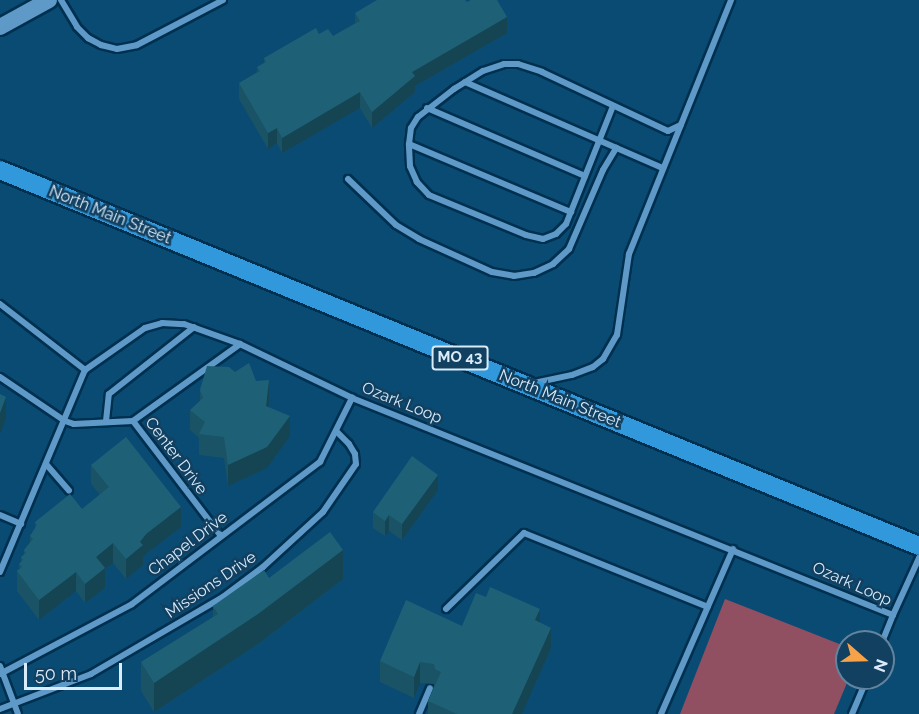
<!DOCTYPE html>
<html>
<head>
<meta charset="utf-8">
<style>
  body { margin:0 }
  #map { position:relative; width:919px; height:714px; overflow:hidden; background:#0a4b74; font-family:Raleway,sans-serif }
  div>[style] { position:absolute }
  .green>* { inset:0; background:#915061 }
  .roads { filter:drop-shadow(2px 0 #00304f) drop-shadow(-2px 0 #00304f) drop-shadow(0 2px #00304f) drop-shadow(0 -2px #00304f) }
  .lane>* { height:6px; margin:-3px; padding:0 3px; transform-origin:3px; border-radius:3px; background:#5f99c7 }
  .secondary>* { height:16px; margin:-8px; padding:0 8px; transform-origin:8px; border-radius:8px; background:#5f99c7 }
  .primary>* { height:18px; margin:-9px; padding:0 9px; transform-origin:9px; border-radius:9px; background:#3198db }
  .wall>* { inset:0; background:#1a5365 }
  .shaded-wall>* { inset:0; background:#154453 }
  .building>* { inset:0; background:#1e6176 }
  span { translate:-50% -50%; white-space:nowrap; text-align:center; line-height:1.15; -webkit-text-stroke:5px #124060; paint-order:stroke }
  .shield-label span { padding:2px 4px; background:#124060; border:2px solid; border-radius:4px; -webkit-text-stroke-width:0 }
  .shield-label { font-size:15px; color:#daebfa; font-weight:700 }
  .street-label { font-size:16px; color:#daebfa }
  .north { position:absolute; left:835px; top:630px; width:60px; height:60px; box-sizing:border-box; background:#124060; border:2px solid #62849e; border-radius:50%; rotate:110deg; font-size:16px; font-weight:700; line-height:24px; text-align:center; color:#daebfa }
  .north::after { content:''; display:block; margin:auto; width:21px; height:27px; background:#f7a248; clip-path:polygon(50% 0,100% 100%,50% 72%,0 100%) }
  .scale { position:absolute; left:24px; top:663px; width:98px; height:27px; box-sizing:border-box; border:3px solid #daebfa; border-top:0; padding-left:8px; font-size:18px; line-height:21px; white-space:nowrap; color:#daebfa; -webkit-text-stroke:4px #124060; paint-order:stroke }
</style>
</head>
<body>
<div id="map">
  <div class="green">
    <div style="clip-path:polygon(725px 599px,847px 647px,849px 678px,834px 714px,680px 714px)"></div>
  </div>
  <div class="roads">
    <div class="lane">
      <div style="left:61px;top:0;width:31px;rotate:59deg"></div>
      <div style="left:77px;top:27px;width:16px;rotate:45deg"></div>
      <div style="left:88px;top:38px;width:15px;rotate:28deg"></div>
      <div style="left:101px;top:45px;width:16px;rotate:14deg"></div>
      <div style="left:117px;top:49px;width:20px;rotate:-11deg"></div>
      <div style="left:137px;top:45px;width:97px;rotate:-27.6deg"></div>
      <div style="left:465px;top:82px;width:216px;rotate:23.5deg"></div>
      <div style="left:613px;top:106px;width:127px;rotate:111.7deg"></div>
      <div style="left:566px;top:224px;width:14px;rotate:135deg"></div>
      <div style="left:556px;top:234px;width:14px;rotate:159deg"></div>
      <div style="left:543px;top:239px;width:17px;rotate:-167deg"></div>
      <div style="left:526px;top:235px;width:105px;rotate:-157.6deg"></div>
      <div style="left:429px;top:195px;width:18px;rotate:-133deg"></div>
      <div style="left:417px;top:182px;width:17px;rotate:-114deg"></div>
      <div style="left:410px;top:166px;width:22px;rotate:-93deg"></div>
      <div style="left:409px;top:144px;width:16px;rotate:-83deg"></div>
      <div style="left:411px;top:128px;width:13px;rotate:-58deg"></div>
      <div style="left:418px;top:117px;width:46px;rotate:-37.9deg"></div>
      <div style="left:454px;top:89px;width:34px;rotate:-32deg"></div>
      <div style="left:483px;top:71px;width:22px;rotate:-18deg"></div>
      <div style="left:504px;top:64px;width:14px"></div>
      <div style="left:518px;top:64px;width:25px;rotate:18deg"></div>
      <div style="left:542px;top:72px;width:139px;rotate:25.1deg"></div>
      <div style="left:668px;top:131px;width:14px;rotate:-25deg"></div>
      <div style="left:427px;top:108px;width:172px;rotate:23.3deg"></div>
      <div style="left:409px;top:144px;width:176px;rotate:22.8deg"></div>
      <div style="left:348px;top:179px;width:66px;rotate:43.8deg"></div>
      <div style="left:396px;top:225px;width:27px;rotate:31deg"></div>
      <div style="left:419px;top:239px;width:80px;rotate:24.3deg"></div>
      <div style="left:492px;top:272px;width:22px;rotate:10deg"></div>
      <div style="left:514px;top:276px;width:20px;rotate:-9deg"></div>
      <div style="left:534px;top:273px;width:21px;rotate:-25deg"></div>
      <div style="left:553px;top:264px;width:22px;rotate:-43deg"></div>
      <div style="left:569px;top:249px;width:86px;rotate:-66.7deg"></div>
      <div style="left:603px;top:170px;width:26px;rotate:-59deg"></div>
      <div style="left:0;top:304px;width:108px;rotate:37.8deg"></div>
      <div style="left:0;top:377px;width:78px;rotate:34.1deg"></div>
      <div style="left:65px;top:421px;width:9px;rotate:18deg"></div>
      <div style="left:74px;top:424px;width:59px;rotate:-2.9deg"></div>
      <div style="left:133px;top:421px;width:132px;rotate:-35.7deg"></div>
      <div style="left:534px;top:383px;width:39px;rotate:-12deg"></div>
      <div style="left:572px;top:375px;width:22px;rotate:-21deg"></div>
      <div style="left:593px;top:367px;width:13px;rotate:-39deg"></div>
      <div style="left:603px;top:359px;width:28px;rotate:-60deg"></div>
      <div style="left:617px;top:335px;width:82px;rotate:-81.6deg"></div>
      <div style="left:629px;top:254px;width:274px;rotate:-68.1deg"></div>
      <div style="left:106px;top:421px;width:27px;rotate:-84deg"></div>
      <div style="left:109px;top:394px;width:108px;rotate:-38.2deg"></div>
      <div style="left:133px;top:421px;width:145px;rotate:52.6deg"></div>
      <div style="left:46px;top:464px;width:35px;rotate:49deg"></div>
      <div style="left:0;top:515px;width:23px;rotate:23deg"></div>
      <div style="left:0;top:572px;width:219px;rotate:-67.2deg"></div>
      <div style="left:85px;top:370px;width:73px;rotate:-35deg"></div>
      <div style="left:145px;top:328px;width:18px;rotate:-16deg"></div>
      <div style="left:162px;top:323px;width:22px;rotate:3deg"></div>
      <div style="left:184px;top:324px;width:59px;rotate:19.7deg"></div>
      <div style="left:240px;top:344px;width:124px;rotate:25.7deg"></div>
      <div style="left:352px;top:398px;width:583px;rotate:21.86deg"></div>
      <div style="left:893px;top:615px;width:29px;rotate:112deg"></div>
      <div style="left:446px;top:609px;width:109px;rotate:-44.3deg"></div>
      <div style="left:524px;top:533px;width:198px;rotate:21.9deg"></div>
      <div style="left:893px;top:615px;width:63px;rotate:-65.5deg"></div>
      <div style="left:0;top:666px;width:51px;rotate:69.4deg"></div>
      <div style="left:0;top:674px;width:149px;rotate:-27.9deg"></div>
      <div style="left:132px;top:604px;width:236px;rotate:-37.1deg"></div>
      <div style="left:320px;top:462px;width:72px;rotate:-63.4deg"></div>
      <div style="left:0;top:709px;width:97px;rotate:-21deg"></div>
      <div style="left:91px;top:674px;width:153px;rotate:-30.3deg"></div>
      <div style="left:223px;top:597px;width:50px;rotate:-36.9deg"></div>
      <div style="left:263px;top:567px;width:81px;rotate:-42.5deg"></div>
      <div style="left:323px;top:512px;width:58px;rotate:-55.5deg"></div>
      <div style="left:356px;top:464px;width:10px;rotate:-96deg"></div>
      <div style="left:355px;top:454px;width:12px;rotate:-121deg"></div>
      <div style="left:349px;top:444px;width:17px;rotate:-135deg"></div>
      <div style="left:419px;top:714px;width:28px;rotate:-67deg"></div>
      <div style="left:661px;top:714px;width:180px;rotate:-66.4deg"></div>
      <div style="left:852px;top:714px;width:39px;rotate:-67deg"></div>
    </div>
    <div class="secondary">
      <div style="left:0;top:27px;width:56px;rotate:-28.9deg"></div>
    </div>
    <div class="primary">
      <div style="left:0;top:170px;width:993px;rotate:22.25deg"></div>
    </div>
  </div>
  <div class="wall">
    <div style="clip-path:polygon(467px 2px,507px 33px,415px 86px,415px 92px,372px 128px,360px 108px,282px 153px,277px 143px,268px 149px,239px 99px,239px 83px,257px 72px,257px 67px,264px 63px,264px 58px,319px 34px,333px 36px,355px 23px,355px 13px)"></div>
    <div style="clip-path:polygon(235px 372px,256px 381px,269px 401px,268px 407px,290px 436px,267px 468px,228px 486px,224px 458px,199px 455px,199px 438px,190px 430px,190px 410px,200px 401px,200px 390px)"></div>
    <div style="clip-path:polygon(91px 465px,181px 527px,146px 554px,143px 558px,143px 565px,126px 579px,113px 563px,105px 569px,105px 588px,85px 603px,76px 591px,39px 620px,17px 591px,17px 571px,19px 569px,19px 564px,21px 562px,21px 557px,24px 555px,24px 550px,30px 542px,30px 536px,35px 529px,35px 522px,82px 509px,100px 495px,91px 484px)"></div>
    <div style="clip-path:polygon(438px 490px,402px 540px,389px 531px,385px 536px,373px 528px,373px 512px)"></div>
    <div style="clip-path:polygon(269px 578px,343px 579px,258px 644px,154px 712px,141px 691px,141px 662px,213px 617px,213px 606px)"></div>
    <div style="clip-path:polygon(540px 623px,551px 648px,522px 714px,428px 714px,428px 701px,434px 687px,434px 684px,420px 683px,414px 698px,380px 682px,380px 661px,462px 626px)"></div>
  </div>
  <div class="shaded-wall">
    <div style="clip-path:polygon(507px 17px,507px 33px,415px 86px,415px 92px,372px 128px,372px 112px,412px 72px)"></div>
    <div style="clip-path:polygon(360px 92px,360px 108px,282px 153px,282px 138px)"></div>
    <div style="clip-path:polygon(277px 128px,277px 143px,268px 149px,268px 133px)"></div>
    <div style="clip-path:polygon(269px 380px,269px 401px,266px 426px,266px 406px)"></div>
    <div style="clip-path:polygon(6px 397px,6px 418px,0 434px,0 413px)"></div>
    <div style="clip-path:polygon(290px 416px,290px 436px,267px 468px,228px 486px,228px 465px)"></div>
    <div style="clip-path:polygon(438px 475px,438px 490px,402px 540px,402px 524px)"></div>
    <div style="clip-path:polygon(181px 507px,181px 527px,146px 554px,143px 558px,143px 565px,126px 579px,126px 559px,146px 534px)"></div>
    <div style="clip-path:polygon(389px 515px,389px 531px,385px 536px,385px 521px)"></div>
    <div style="clip-path:polygon(113px 543px,113px 563px,105px 569px,105px 588px,85px 603px,85px 584px,96px 557px)"></div>
    <div style="clip-path:polygon(343px 550px,343px 579px,258px 644px,154px 712px,154px 683px)"></div>
    <div style="clip-path:polygon(76px 572px,76px 591px,39px 620px,39px 600px)"></div>
    <div style="clip-path:polygon(540px 609px,540px 629px,535px 620px)"></div>
    <div style="clip-path:polygon(551px 628px,551px 648px,522px 714px,512px 714px)"></div>
    <div style="clip-path:polygon(420px 662px,420px 683px,414px 698px,414px 677px)"></div>
  </div>
  <div class="building">
    <div style="clip-path:polygon(377px 0,465px 0,467px 2px,471px 0,497px 0,507px 17px,412px 72px,415px 76px,372px 112px,360px 92px,282px 138px,277px 128px,268px 133px,239px 83px,260px 71px,257px 67px,266px 62px,264px 58px,316px 28px,319px 34px,328px 29px,333px 36px,360px 21px,355px 13px)"></div>
    <div style="clip-path:polygon(249px 363px,256px 381px,269px 380px,266px 406px,290px 416px,267px 447px,228px 465px,224px 437px,199px 434px,205px 422px,190px 410px,203px 398px,200px 390px,207px 366px,229px 367px,235px 372px)"></div>
    <div style="clip-path:polygon(0 394px,6px 397px,0 413px)"></div>
    <div style="clip-path:polygon(126px 437px,181px 507px,146px 534px,140px 542px,143px 545px,126px 559px,113px 543px,96px 557px,105px 568px,85px 584px,76px 572px,39px 600px,17px 571px,22px 567px,19px 564px,23px 560px,21px 557px,26px 553px,24px 550px,33px 539px,30px 536px,37px 525px,35px 522px,70px 494px,82px 509px,109px 487px,91px 465px)"></div>
    <div style="clip-path:polygon(412px 456px,438px 475px,402px 524px,389px 515px,385px 521px,373px 512px)"></div>
    <div style="clip-path:polygon(330px 532px,343px 550px,258px 614px,154px 683px,141px 662px,218px 614px,213px 606px,264px 570px,269px 578px)"></div>
    <div style="clip-path:polygon(490px 587px,540px 609px,535px 620px,551px 628px,512px 714px,457px 714px,428px 701px,441px 672px,435px 669px,434px 664px,420px 662px,414px 677px,380px 661px,406px 600px,462px 626px,476px 593px,486px 597px)"></div>
  </div>
  <div class="shield-label">
    <span style="left:460px;top:358px">MO 43</span>
  </div>
  <div class="street-label">
    <span style="left:110px;top:215px;rotate:22deg">North Main Street</span>
    <span style="left:560px;top:399px;rotate:22deg">North Main Street</span>
    <span style="left:402px;top:403px;rotate:22deg">Ozark Loop</span>
    <span style="left:176px;top:456px;rotate:53deg">Center Drive</span>
    <span style="left:188px;top:544px;rotate:-37deg">Chapel Drive</span>
    <span style="left:852px;top:584px;rotate:24deg">Ozark Loop</span>
    <span style="left:211px;top:585px;rotate:-34deg">Missions Drive</span>
  </div>
  <div class="north">N</div>
  <div class="scale">50 m</div>
</div>
</body>
</html>
